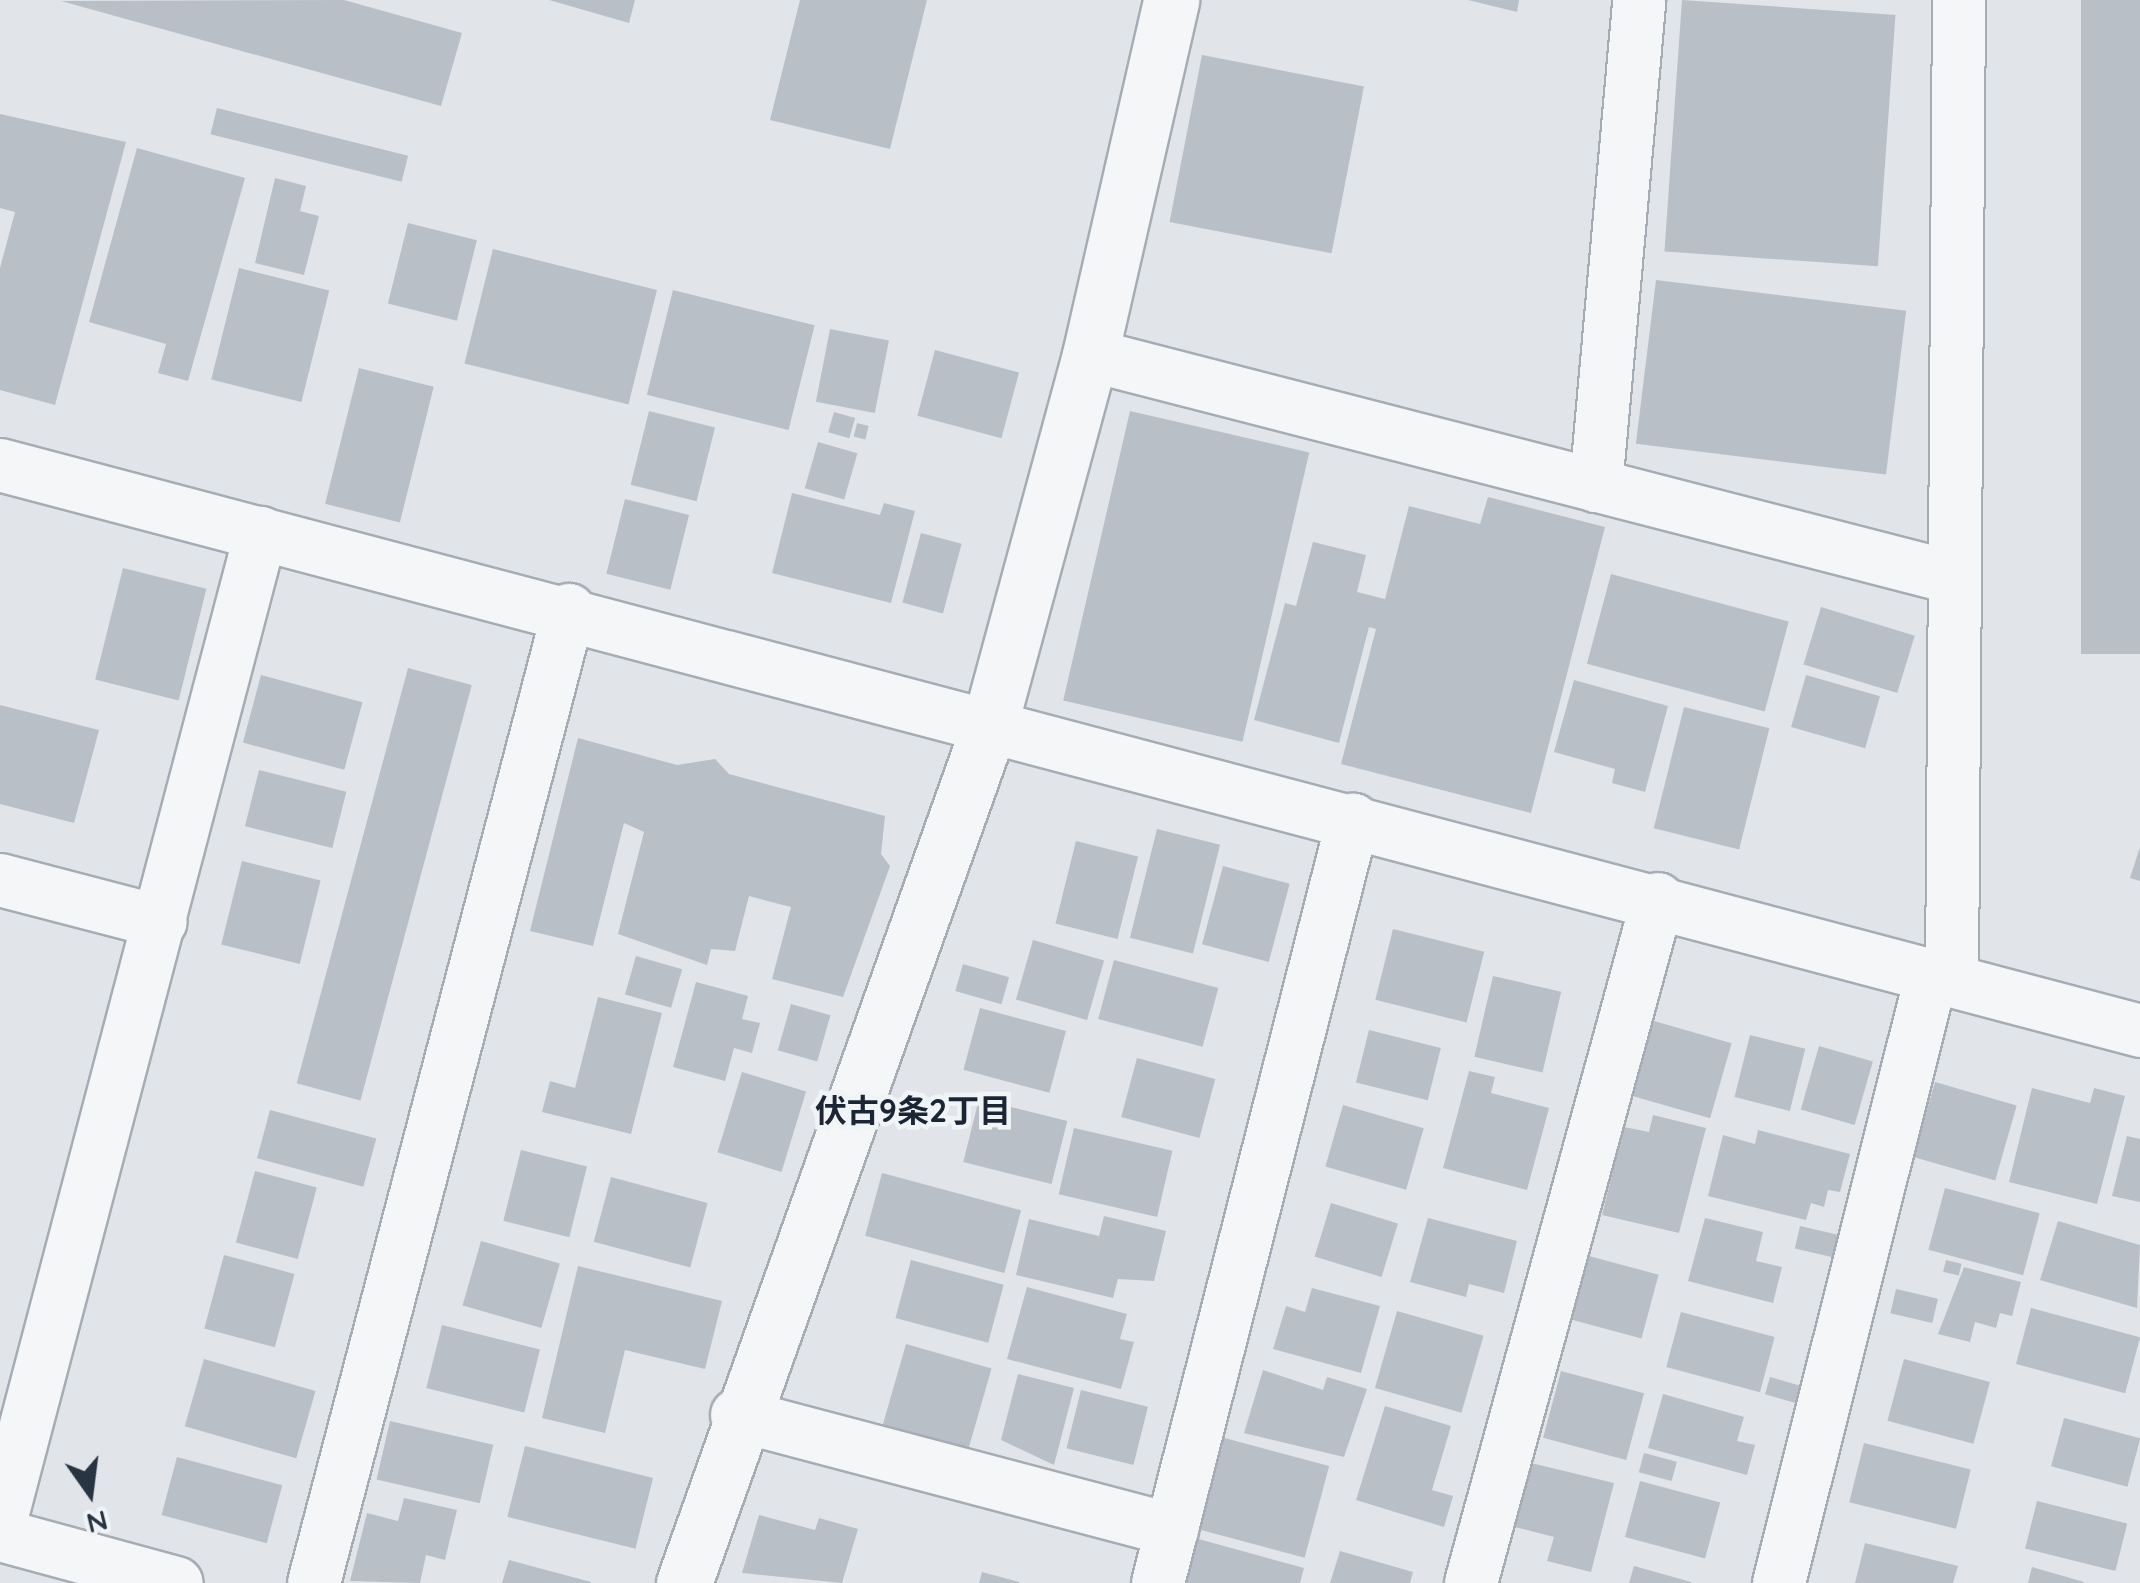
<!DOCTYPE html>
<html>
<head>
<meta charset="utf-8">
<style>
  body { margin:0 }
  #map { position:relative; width:2140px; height:1583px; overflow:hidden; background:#e1e5ea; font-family:Quicksand,"Noto Sans JP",sans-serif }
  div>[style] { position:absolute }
  .building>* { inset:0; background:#b8bfc7; transform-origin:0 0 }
  .roads { filter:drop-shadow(2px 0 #a6acb4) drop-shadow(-2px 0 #a6acb4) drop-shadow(0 2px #a6acb4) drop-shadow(0 -2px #a6acb4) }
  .minor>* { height:52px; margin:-26px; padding:0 26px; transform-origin:26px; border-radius:26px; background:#f4f6f8 }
  .tertiary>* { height:55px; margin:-27.5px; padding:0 27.5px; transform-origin:27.5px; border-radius:27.5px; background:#f4f6f8 }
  span { translate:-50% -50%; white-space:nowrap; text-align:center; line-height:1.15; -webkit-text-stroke:9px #f1f4f7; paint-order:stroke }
  .neighbourhood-label { font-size:32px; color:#1b2533; font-weight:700 }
  .north { position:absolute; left:40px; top:1443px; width:100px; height:100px; -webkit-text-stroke:8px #f1f4f7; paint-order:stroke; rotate:166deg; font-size:28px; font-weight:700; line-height:40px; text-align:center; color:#293442 }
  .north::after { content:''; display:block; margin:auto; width:35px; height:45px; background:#293442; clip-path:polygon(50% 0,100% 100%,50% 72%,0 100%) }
</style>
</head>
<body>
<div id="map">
  <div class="building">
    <div style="clip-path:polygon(344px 0,462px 33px,441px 106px,61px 1px)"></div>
    <div style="clip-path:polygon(549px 0,635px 0,629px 23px)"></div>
    <div style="clip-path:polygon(800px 0,927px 0,890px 149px,770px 120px)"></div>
    <div style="clip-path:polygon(1468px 0,1519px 0,1517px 12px)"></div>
    <div style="left:1682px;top:0;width:214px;height:252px;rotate:4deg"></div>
    <div style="left:2081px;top:0;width:59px;height:654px"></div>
    <div style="left:1202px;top:55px;width:165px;height:170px;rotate:11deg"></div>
    <div style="left:217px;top:108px;width:197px;height:27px;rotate:14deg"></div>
    <div style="clip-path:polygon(0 114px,126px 142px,55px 405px,0 390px,0 268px,15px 212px,0 208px)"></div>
    <div style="clip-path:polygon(137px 148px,245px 178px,188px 381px,158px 373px,166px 344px,89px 322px)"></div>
    <div style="clip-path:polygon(275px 178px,306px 186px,300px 211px,319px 216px,304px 275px,255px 263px)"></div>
    <div style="left:408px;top:223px;width:71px;height:83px;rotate:14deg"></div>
    <div style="left:493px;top:249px;width:169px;height:118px;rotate:14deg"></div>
    <div style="left:239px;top:268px;width:93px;height:115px;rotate:14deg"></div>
    <div style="left:1656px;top:280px;width:252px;height:165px;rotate:7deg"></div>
    <div style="left:673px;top:290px;width:146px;height:108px;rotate:14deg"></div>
    <div style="left:830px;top:329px;width:60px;height:74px;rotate:11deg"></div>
    <div style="left:935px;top:350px;width:87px;height:68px;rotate:15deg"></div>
    <div style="left:359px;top:368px;width:77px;height:140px;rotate:14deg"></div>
    <div style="left:649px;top:411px;width:68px;height:76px;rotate:14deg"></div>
    <div style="left:1130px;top:411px;width:184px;height:297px;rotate:13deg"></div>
    <div style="left:834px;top:412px;width:22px;height:21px;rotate:16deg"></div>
    <div style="left:857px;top:423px;width:12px;height:14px;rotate:14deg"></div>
    <div style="left:818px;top:442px;width:41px;height:48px;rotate:16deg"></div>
    <div style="clip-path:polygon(792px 493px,880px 515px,884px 503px,915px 511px,891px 603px,772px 573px)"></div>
    <div style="clip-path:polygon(1488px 497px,1605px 527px,1531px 813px,1341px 764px,1376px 629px,1369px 627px,1339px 743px,1254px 720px,1285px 603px,1296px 606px,1313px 542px,1366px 555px,1357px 592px,1385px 599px,1409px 506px,1480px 524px)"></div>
    <div style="left:625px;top:499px;width:66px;height:77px;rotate:14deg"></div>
    <div style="left:921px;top:533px;width:42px;height:72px;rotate:15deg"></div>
    <div style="left:123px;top:568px;width:86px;height:115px;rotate:14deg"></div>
    <div style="left:1611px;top:574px;width:184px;height:93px;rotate:15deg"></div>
    <div style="left:1821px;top:607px;width:98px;height:60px;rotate:17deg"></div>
    <div style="left:408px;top:668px;width:66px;height:430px;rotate:15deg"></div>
    <div style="left:261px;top:675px;width:105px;height:70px;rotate:15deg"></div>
    <div style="left:1806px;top:675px;width:77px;height:54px;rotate:16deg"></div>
    <div style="clip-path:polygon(1574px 680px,1668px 706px,1645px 792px,1612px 783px,1615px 769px,1554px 752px)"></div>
    <div style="clip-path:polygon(0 705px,99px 730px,74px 823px,0 804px)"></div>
    <div style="left:1684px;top:707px;width:88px;height:125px;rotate:14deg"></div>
    <div style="clip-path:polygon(578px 738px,677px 765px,715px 759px,729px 774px,885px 816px,881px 854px,890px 866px,843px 997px,772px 979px,791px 907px,749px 896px,735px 951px,711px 949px,707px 965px,618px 934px,644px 832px,624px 823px,593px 946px,530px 931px)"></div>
    <div style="left:259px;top:770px;width:90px;height:58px;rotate:14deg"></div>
    <div style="left:1157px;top:829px;width:65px;height:112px;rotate:14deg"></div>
    <div style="left:1076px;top:841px;width:64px;height:85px;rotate:14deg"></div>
    <div style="clip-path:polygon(2140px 847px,2140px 881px,2130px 878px)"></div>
    <div style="left:242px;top:861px;width:81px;height:86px;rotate:14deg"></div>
    <div style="left:1223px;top:866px;width:69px;height:81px;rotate:15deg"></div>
    <div style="left:1393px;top:929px;width:94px;height:73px;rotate:14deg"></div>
    <div style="left:1033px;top:940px;width:74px;height:62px;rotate:16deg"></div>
    <div style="left:636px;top:956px;width:48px;height:40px;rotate:16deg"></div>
    <div style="left:1114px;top:960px;width:108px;height:61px;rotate:15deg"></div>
    <div style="left:963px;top:964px;width:48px;height:28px;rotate:16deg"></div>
    <div style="left:1493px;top:976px;width:70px;height:83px;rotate:13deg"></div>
    <div style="clip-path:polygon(696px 982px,748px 996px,742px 1019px,760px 1023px,752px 1053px,734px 1048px,725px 1081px,673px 1067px)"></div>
    <div style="clip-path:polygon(598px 997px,662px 1013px,631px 1134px,542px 1112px,550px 1081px,575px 1088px)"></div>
    <div style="left:791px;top:1004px;width:41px;height:48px;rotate:16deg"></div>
    <div style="left:980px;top:1008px;width:89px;height:64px;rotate:15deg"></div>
    <div style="left:1647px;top:1019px;width:88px;height:78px;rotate:16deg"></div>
    <div style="left:1369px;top:1030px;width:74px;height:54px;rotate:14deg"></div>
    <div style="left:1750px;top:1035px;width:57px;height:64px;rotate:14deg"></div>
    <div style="left:1819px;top:1046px;width:56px;height:66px;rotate:16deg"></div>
    <div style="left:1137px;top:1058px;width:81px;height:61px;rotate:15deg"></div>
    <div style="clip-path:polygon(1469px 1071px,1495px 1077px,1491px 1093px,1549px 1108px,1527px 1190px,1443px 1168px)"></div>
    <div style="left:742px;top:1072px;width:67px;height:84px;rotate:17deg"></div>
    <div style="left:1935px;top:1082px;width:85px;height:78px;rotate:16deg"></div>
    <div style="clip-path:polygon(2032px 1088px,2090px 1103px,2094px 1088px,2125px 1096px,2097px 1204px,2009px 1182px)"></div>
    <div style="left:979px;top:1099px;width:91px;height:65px;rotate:14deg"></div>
    <div style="left:1343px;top:1105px;width:84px;height:64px;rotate:16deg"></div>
    <div style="left:270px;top:1110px;width:110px;height:50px;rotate:15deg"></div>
    <div style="clip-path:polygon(1653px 1115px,1706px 1128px,1679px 1233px,1602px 1215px,1624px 1127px,1649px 1132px)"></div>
    <div style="left:1074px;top:1128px;width:101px;height:68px;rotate:13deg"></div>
    <div style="clip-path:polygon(1758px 1130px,1850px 1154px,1840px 1192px,1828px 1190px,1824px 1207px,1811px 1203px,1806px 1220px,1708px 1196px,1723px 1135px,1755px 1144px)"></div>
    <div style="clip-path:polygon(2127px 1136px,2140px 1139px,2140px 1202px,2112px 1196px)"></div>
    <div style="left:521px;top:1150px;width:68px;height:73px;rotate:14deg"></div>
    <div style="left:255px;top:1171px;width:64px;height:74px;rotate:15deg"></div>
    <div style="left:882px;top:1173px;width:144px;height:65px;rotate:15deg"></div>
    <div style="left:611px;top:1177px;width:100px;height:67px;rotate:15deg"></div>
    <div style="left:1945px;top:1188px;width:98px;height:64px;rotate:15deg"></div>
    <div style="left:1331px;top:1203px;width:70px;height:56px;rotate:17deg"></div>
    <div style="clip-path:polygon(1104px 1216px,1166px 1231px,1154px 1281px,1118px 1279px,1113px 1298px,1016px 1275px,1029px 1219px,1099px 1236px)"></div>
    <div style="clip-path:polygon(1428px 1218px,1517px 1241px,1504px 1293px,1469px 1284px,1466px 1297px,1410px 1282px)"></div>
    <div style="clip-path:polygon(1705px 1218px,1763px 1232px,1756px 1261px,1782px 1267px,1773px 1303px,1688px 1281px)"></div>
    <div style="clip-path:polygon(2058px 1221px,2140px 1245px,2137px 1308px,2040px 1280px)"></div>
    <div style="left:1800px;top:1226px;width:40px;height:23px;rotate:13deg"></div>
    <div style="left:481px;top:1241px;width:82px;height:67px;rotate:16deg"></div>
    <div style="left:224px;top:1255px;width:73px;height:76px;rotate:15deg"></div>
    <div style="left:1589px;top:1256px;width:72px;height:66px;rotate:15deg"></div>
    <div style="left:911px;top:1260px;width:96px;height:60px;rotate:15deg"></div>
    <div style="left:1946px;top:1260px;width:16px;height:12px;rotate:14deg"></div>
    <div style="clip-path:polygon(578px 1266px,722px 1301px,705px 1369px,625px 1350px,605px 1433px,542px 1418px)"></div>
    <div style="clip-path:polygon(1964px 1267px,2021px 1282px,2012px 1316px,2000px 1313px,1996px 1328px,1975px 1322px,1970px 1342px,1938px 1334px)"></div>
    <div style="clip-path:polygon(1027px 1287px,1127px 1314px,1120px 1339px,1134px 1342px,1121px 1389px,1007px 1359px)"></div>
    <div style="clip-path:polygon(1312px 1288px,1380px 1306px,1361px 1373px,1273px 1349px,1286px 1306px,1305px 1312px)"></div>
    <div style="left:1896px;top:1289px;width:43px;height:25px;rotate:13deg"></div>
    <div style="left:2031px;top:1308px;width:113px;height:58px;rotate:15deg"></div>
    <div style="left:1397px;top:1311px;width:90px;height:80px;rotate:16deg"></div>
    <div style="left:1681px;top:1312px;width:97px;height:57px;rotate:15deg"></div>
    <div style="left:442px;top:1325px;width:101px;height:65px;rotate:14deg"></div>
    <div style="left:906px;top:1344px;width:89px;height:88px;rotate:16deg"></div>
    <div style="left:204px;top:1359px;width:116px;height:70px;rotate:16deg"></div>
    <div style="left:1904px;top:1359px;width:89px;height:64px;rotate:15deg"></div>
    <div style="clip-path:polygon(1263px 1370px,1323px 1390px,1327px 1377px,1367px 1389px,1344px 1457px,1244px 1433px)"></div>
    <div style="left:1561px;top:1371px;width:86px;height:69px;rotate:15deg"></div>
    <div style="clip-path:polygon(1018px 1374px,1074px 1388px,1054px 1465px,1001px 1440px)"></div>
    <div style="left:1770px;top:1377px;width:36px;height:18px;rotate:16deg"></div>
    <div style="left:1081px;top:1390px;width:69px;height:60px;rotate:14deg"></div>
    <div style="clip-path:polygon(1663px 1394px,1744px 1417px,1737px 1441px,1755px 1445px,1747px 1475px,1648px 1448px)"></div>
    <div style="clip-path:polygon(1385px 1406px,1451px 1426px,1432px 1490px,1453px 1496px,1444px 1527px,1356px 1500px)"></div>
    <div style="left:2064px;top:1418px;width:79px;height:50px;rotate:15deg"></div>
    <div style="left:390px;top:1421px;width:106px;height:60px;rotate:13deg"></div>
    <div style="left:1221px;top:1437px;width:112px;height:95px;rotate:15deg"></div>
    <div style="left:1864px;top:1443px;width:110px;height:61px;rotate:14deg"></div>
    <div style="left:525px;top:1446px;width:132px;height:73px;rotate:14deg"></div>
    <div style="left:1644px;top:1453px;width:34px;height:20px;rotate:15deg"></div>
    <div style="left:177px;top:1457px;width:109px;height:60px;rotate:15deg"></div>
    <div style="clip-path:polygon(1527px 1462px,1614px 1483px,1591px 1572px,1547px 1561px,1554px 1537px,1511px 1526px)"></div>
    <div style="left:1640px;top:1481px;width:83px;height:58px;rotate:15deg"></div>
    <div style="clip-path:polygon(404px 1498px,457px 1510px,445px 1560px,426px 1555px,420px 1583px,350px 1581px,367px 1513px,398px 1521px)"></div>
    <div style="left:2037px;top:1501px;width:93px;height:49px;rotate:14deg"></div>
    <div style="clip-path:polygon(759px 1515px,815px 1530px,819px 1518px,858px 1529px,842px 1583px,742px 1573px)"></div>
    <div style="clip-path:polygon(1195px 1538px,1304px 1568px,1300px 1583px,1183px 1583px)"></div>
    <div style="clip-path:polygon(1865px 1543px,1958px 1566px,1953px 1583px,1855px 1583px)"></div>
    <div style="clip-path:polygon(1340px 1551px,1413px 1572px,1410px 1583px,1330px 1583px)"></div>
    <div style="clip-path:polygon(509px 1560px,591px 1582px,591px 1583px,502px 1583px)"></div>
    <div style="clip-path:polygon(1634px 1566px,1691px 1582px,1691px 1583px,1629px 1583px)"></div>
    <div style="clip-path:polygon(2032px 1567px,2084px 1582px,2084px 1583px,2028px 1583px)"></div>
    <div style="clip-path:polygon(982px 1572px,1019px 1582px,1019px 1583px,979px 1583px)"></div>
  </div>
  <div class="roads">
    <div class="minor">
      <div style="left:1090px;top:355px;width:893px;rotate:14.46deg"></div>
      <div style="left:0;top:465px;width:2214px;rotate:14.81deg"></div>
      <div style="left:1596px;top:486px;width:488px;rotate:-84.9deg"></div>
      <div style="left:0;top:880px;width:166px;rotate:14.6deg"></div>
      <div style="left:1952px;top:978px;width:978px;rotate:-89.59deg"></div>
      <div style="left:737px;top:1415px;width:450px;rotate:14.8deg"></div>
      <div style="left:0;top:1524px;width:1025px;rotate:-75.25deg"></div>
      <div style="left:0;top:1535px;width:183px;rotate:15.2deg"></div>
      <div style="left:314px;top:1583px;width:1006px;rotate:-75.31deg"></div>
      <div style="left:1158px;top:1583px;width:788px;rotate:-75.66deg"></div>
      <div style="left:1471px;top:1583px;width:709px;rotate:-74.71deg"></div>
      <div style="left:1779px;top:1583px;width:629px;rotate:-75.92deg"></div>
    </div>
    <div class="tertiary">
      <div style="left:684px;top:1583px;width:909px;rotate:-70.39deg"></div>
      <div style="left:989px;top:727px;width:385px;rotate:-74.8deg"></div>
      <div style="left:1090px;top:355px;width:364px;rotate:-77.1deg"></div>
    </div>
  </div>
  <div class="neighbourhood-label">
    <span style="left:913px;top:1110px">伏古9条2丁目</span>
  </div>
  <div class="north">N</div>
</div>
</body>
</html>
